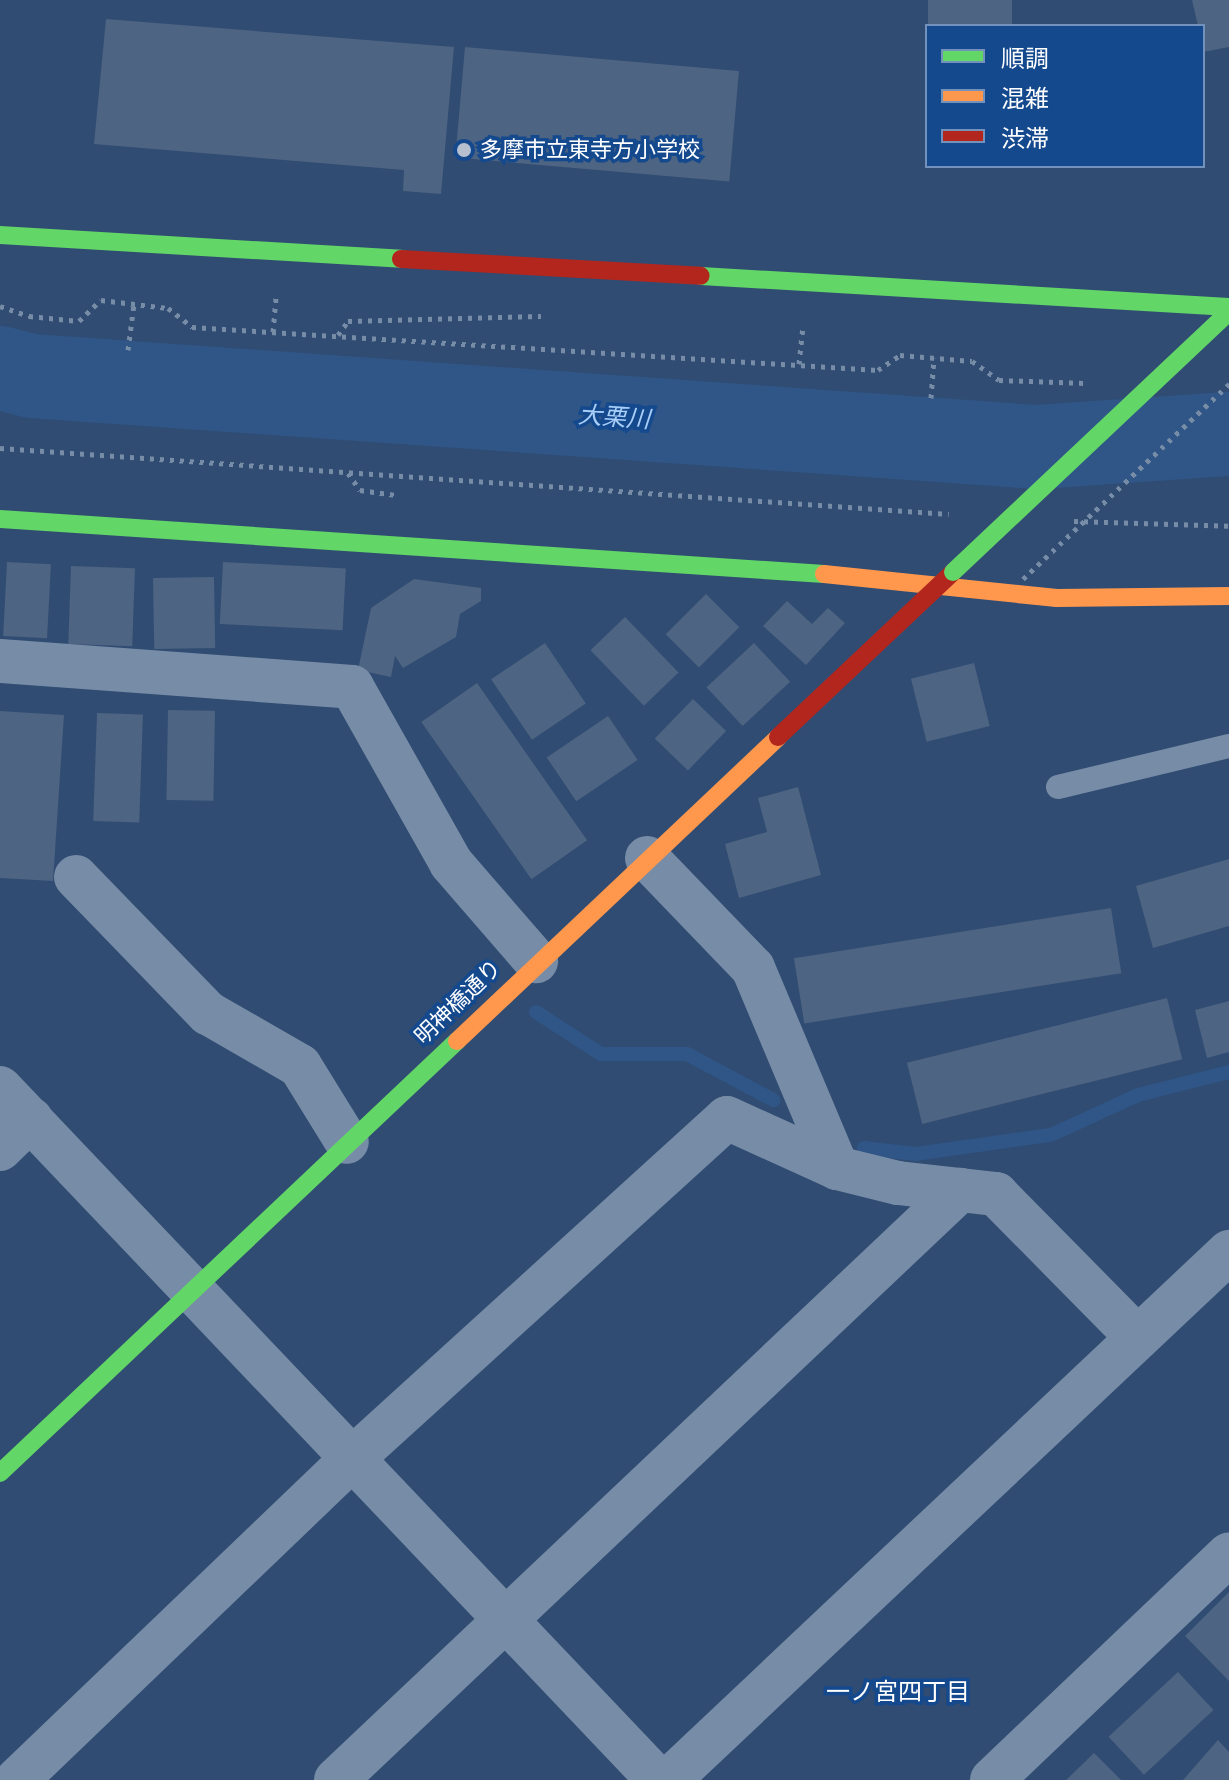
<!DOCTYPE html>
<html>
<head>
<meta charset="utf-8">
<style>
  body { margin:0 }
  #map { position:relative; width:1229px; height:1780px; overflow:hidden; background:#304c72; font-family:Arial,"Noto Sans JP",sans-serif }
  div>[style] { position:absolute }
  .stream>* { height:14px; margin:-7px; padding:0 7px; transform-origin:7px; border-radius:7px; background:#2f5687 }
  .river>* { height:84px; margin:-42px; padding:0 42px; transform-origin:42px; border-radius:42px; background:#2f5687 }
  .building>* { inset:0; background:#4d6482; transform-origin:0 0 }
  .path>* { height:5px; margin-top:-2.5px; transform-origin:0; background:repeating-linear-gradient(90deg,#778ca6 0 4px,transparent 0 10px) }
  .lane>* { height:24px; margin:-12px; padding:0 12px; transform-origin:12px; border-radius:12px; background:#778ca6 }
  .street>* { height:44px; margin:-22px; padding:0 22px; transform-origin:22px; border-radius:22px; background:#778ca6 }
  .fast>* { height:18px; margin:-9px; padding:0 9px; transform-origin:9px; border-radius:9px; background:#63d668 }
  .slow>* { height:18px; margin:-9px; padding:0 9px; transform-origin:9px; border-radius:9px; background:#ff974d }
  .jam>* { height:18px; margin:-9px; padding:0 9px; transform-origin:9px; border-radius:9px; background:#b3261e }
  .path-bridge>* { height:5px; margin-top:-2.5px; transform-origin:0; background:repeating-linear-gradient(90deg,#778ca6 0 4px,transparent 0 10px) }
  .fast-bridge>* { height:18px; margin:-9px; padding:0 9px; transform-origin:9px; border-radius:9px; background:#63d668 }
  .dots>* { width:22px; height:22px; translate:-50% -50%; box-sizing:border-box; border:4px solid #14498e; border-radius:50% }
  span { translate:-50% -50%; white-space:nowrap; text-align:center; line-height:1.15; -webkit-text-stroke:7px #14498e; paint-order:stroke }
  .poi-label { font-size:22px; color:#fff }
  .left { translate:0 -50%; text-align:left }
  .street-label { font-size:22px; color:#fff }
  .water-label { font-size:24px; color:#a9cef8; font-style:italic }
  .neighbourhood-label { font-size:24px; color:#fff }
  .legend { position:absolute; left:925px; top:24px; width:280px; height:144px; box-sizing:border-box; background:#14498e; border:2px solid #7292bb; margin:0; padding:10px 14px; list-style:none; font-size:24px; color:#fff }
  .legend li { display:flex; align-items:center; gap:16px; height:40px }
  .legend b { width:40px; border:2px solid #7292bb }
</style>
</head>
<body>
<div id="map">
  <div class="stream">
    <div style="left:536px;top:1012px;width:77px;rotate:32.9deg"></div>
    <div style="left:601px;top:1054px;width:86px"></div>
    <div style="left:687px;top:1054px;width:98px;rotate:28.1deg"></div>
    <div style="left:864px;top:1148px;width:51px;rotate:6.7deg"></div>
    <div style="left:915px;top:1154px;width:137px;rotate:-8deg"></div>
    <div style="left:1051px;top:1135px;width:96px;rotate:-24.7deg"></div>
    <div style="left:1138px;top:1095px;width:94px;rotate:-14.2deg"></div>
  </div>
  <div class="river">
    <div style="left:0;top:368px;width:33px;rotate:14deg"></div>
    <div style="left:32px;top:376px;width:1008px;rotate:4.04deg"></div>
    <div style="left:1037px;top:447px;width:192px;rotate:-3.9deg"></div>
  </div>
  <div class="building">
    <div style="left:928px;top:0;width:84px;height:26px"></div>
    <div style="clip-path:polygon(1192px 0,1229px 0,1229px 47px,1203px 52px,1203px 26px,1198px 26px)"></div>
    <div style="clip-path:polygon(106px 19px,454px 47px,441px 194px,403px 191px,404px 170px,94px 144px)"></div>
    <div style="left:465px;top:47px;width:275px;height:111px;rotate:5deg"></div>
    <div style="left:7px;top:562px;width:44px;height:74px;rotate:3deg"></div>
    <div style="left:223px;top:562px;width:123px;height:62px;rotate:3deg"></div>
    <div style="left:71px;top:566px;width:64px;height:78px;rotate:2deg"></div>
    <div style="left:214px;top:577px;width:71px;height:61px;rotate:89deg"></div>
    <div style="clip-path:polygon(414px 579px,481px 588px,481px 601px,460px 614px,456px 637px,403px 668px,395px 656px,391px 677px,358px 670px,371px 608px)"></div>
    <div style="left:706px;top:594px;width:47px;height:57px;rotate:45deg"></div>
    <div style="clip-path:polygon(787px 601px,812px 624px,828px 608px,845px 623px,806px 665px,763px 626px)"></div>
    <div style="left:625px;top:617px;width:77px;height:48px;rotate:46deg"></div>
    <div style="left:545px;top:643px;width:73px;height:65px;rotate:56deg"></div>
    <div style="left:754px;top:643px;width:53px;height:65px;rotate:47deg"></div>
    <div style="left:974px;top:663px;width:65px;height:65px;rotate:76deg"></div>
    <div style="left:477px;top:683px;width:192px;height:68px;rotate:55deg"></div>
    <div style="left:693px;top:699px;width:46px;height:55px;rotate:44deg"></div>
    <div style="left:168px;top:710px;width:47px;height:90px;rotate:1deg"></div>
    <div style="clip-path:polygon(0 711px,64px 715px,53px 881px,0 878px)"></div>
    <div style="left:97px;top:713px;width:46px;height:108px;rotate:2deg"></div>
    <div style="left:608px;top:716px;width:53px;height:74px;rotate:56deg"></div>
    <div style="clip-path:polygon(798px 787px,821px 875px,739px 898px,725px 844px,767px 832px,758px 798px)"></div>
    <div style="clip-path:polygon(1229px 859px,1229px 926px,1153px 948px,1136px 886px)"></div>
    <div style="left:1111px;top:908px;width:66px;height:321px;rotate:81deg"></div>
    <div style="left:1167px;top:998px;width:63px;height:268px;rotate:76deg"></div>
    <div style="clip-path:polygon(1229px 1001px,1229px 1052px,1207px 1058px,1195px 1010px)"></div>
    <div style="clip-path:polygon(1229px 1592px,1229px 1681px,1185px 1636px)"></div>
    <div style="left:1178px;top:1672px;width:52px;height:95px;rotate:47deg"></div>
    <div style="clip-path:polygon(1218px 1740px,1229px 1752px,1229px 1780px,1183px 1780px)"></div>
    <div style="clip-path:polygon(1094px 1753px,1121px 1780px,1066px 1780px)"></div>
  </div>
  <div class="path">
    <div style="left:0;top:306px;width:31px;rotate:19deg"></div>
    <div style="left:29px;top:316px;width:50px;rotate:5.7deg"></div>
    <div style="left:79px;top:321px;width:30px;rotate:-44deg"></div>
    <div style="left:101px;top:300px;width:67px;rotate:6.8deg"></div>
    <div style="left:168px;top:308px;width:31px;rotate:38deg"></div>
    <div style="left:192px;top:327px;width:687px;rotate:3.59deg"></div>
    <div style="left:878px;top:370px;width:27px;rotate:-34deg"></div>
    <div style="left:900px;top:355px;width:72px;rotate:4.8deg"></div>
    <div style="left:972px;top:361px;width:33px;rotate:35deg"></div>
    <div style="left:999px;top:380px;width:86px;rotate:2deg"></div>
    <div style="left:273px;top:332px;width:35px;rotate:-85deg"></div>
    <div style="left:338px;top:335px;width:17px;rotate:-54deg"></div>
    <div style="left:348px;top:321px;width:193px;rotate:-1.5deg"></div>
    <div style="left:128px;top:350px;width:46px;rotate:-82.6deg"></div>
    <div style="left:799px;top:364px;width:39px;rotate:-84deg"></div>
    <div style="left:931px;top:398px;width:40px;rotate:-85.7deg"></div>
    <div style="left:0;top:448px;width:951px;rotate:3.98deg"></div>
    <div style="left:348px;top:473px;width:21px;rotate:55deg"></div>
    <div style="left:360px;top:490px;width:36px;rotate:8deg"></div>
    <div style="left:1074px;top:521px;width:155px;rotate:1.8deg"></div>
  </div>
  <div class="lane">
    <div style="left:1058px;top:787px;width:176px;rotate:-13.5deg"></div>
  </div>
  <div class="street">
    <div style="left:0;top:661px;width:353px;rotate:4.2deg"></div>
    <div style="left:352px;top:687px;width:202px;rotate:60.6deg"></div>
    <div style="left:451px;top:863px;width:130px;rotate:49.1deg"></div>
    <div style="left:647px;top:858px;width:153px;rotate:46.1deg"></div>
    <div style="left:753px;top:968px;width:217px;rotate:67.2deg"></div>
    <div style="left:837px;top:1168px;width:63px;rotate:13.8deg"></div>
    <div style="left:898px;top:1183px;width:99px;rotate:6.4deg"></div>
    <div style="left:996px;top:1194px;width:202px;rotate:45.4deg"></div>
    <div style="left:76px;top:877px;width:190px;rotate:45.9deg"></div>
    <div style="left:208px;top:1013px;width:106px;rotate:29.9deg"></div>
    <div style="left:300px;top:1066px;width:89px;rotate:58.3deg"></div>
    <div style="left:0;top:1088px;width:955px;rotate:46.44deg"></div>
    <div style="left:0;top:1149px;width:43px;rotate:-44.1deg"></div>
    <div style="left:17px;top:1780px;width:465px;rotate:-43.8deg"></div>
    <div style="left:353px;top:1458px;width:505px;rotate:-42.27deg"></div>
    <div style="left:727px;top:1118px;width:121px;rotate:24.4deg"></div>
    <div style="left:336px;top:1780px;width:859px;rotate:-43.4deg"></div>
    <div style="left:669px;top:1780px;width:770px;rotate:-43.32deg"></div>
    <div style="left:992px;top:1780px;width:327px;rotate:-43.6deg"></div>
  </div>
  <div class="fast">
    <div style="left:0;top:235px;width:402px;rotate:3.4deg"></div>
    <div style="left:701px;top:276px;width:529px;rotate:3.36deg"></div>
    <div style="left:0;top:519px;width:826px;rotate:3.82deg"></div>
    <div style="left:0;top:1473px;width:629px;rotate:-43.39deg"></div>
  </div>
  <div class="slow">
    <div style="left:824px;top:574px;width:234px;rotate:5.9deg"></div>
    <div style="left:1057px;top:598px;width:172px;rotate:-0.7deg"></div>
    <div style="left:457px;top:1041px;width:442px;rotate:-43.4deg"></div>
  </div>
  <div class="jam">
    <div style="left:401px;top:259px;width:300px;rotate:3.2deg"></div>
    <div style="left:778px;top:737px;width:241px;rotate:-43.3deg"></div>
  </div>
  <div class="path-bridge">
    <div style="left:1023px;top:579px;width:284px;rotate:-43.4deg"></div>
  </div>
  <div class="fast-bridge">
    <div style="left:953px;top:572px;width:372px;rotate:-43.3deg"></div>
  </div>
  <div class="dots">
    <div style="left:464px;top:150px;background:#b7c0ce"></div>
  </div>
  <div class="poi-label">
    <span class="left" style="left:480px;top:150px">多摩市立東寺方小学校</span>
  </div>
  <div class="street-label">
    <span style="left:458px;top:1002px;rotate:-44deg">明神橋通り</span>
  </div>
  <div class="water-label">
    <span style="left:614px;top:417px;rotate:4deg">大栗川</span>
  </div>
  <div class="neighbourhood-label">
    <span style="left:898px;top:1692px">一ノ宮四丁目</span>
  </div>
  <ul class="legend">
  <li><b style="height:10px;background:#63d668"></b>順調</li>
  <li><b style="height:10px;background:#ff974d"></b>混雑</li>
  <li><b style="height:10px;background:#b3261e"></b>渋滞</li>
  </ul>
</div>
</body>
</html>
